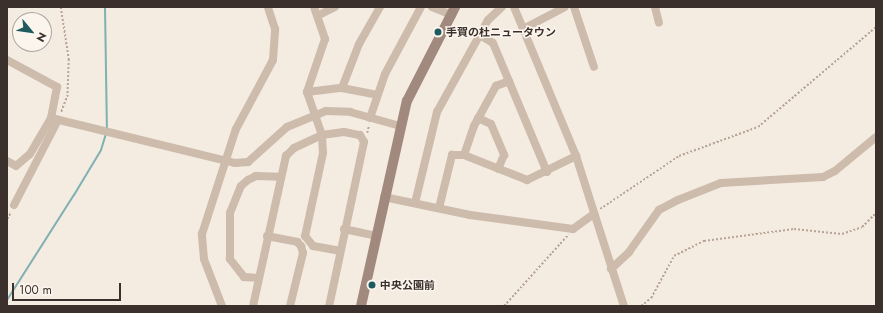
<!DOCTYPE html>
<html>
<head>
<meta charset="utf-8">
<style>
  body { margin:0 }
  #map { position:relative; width:883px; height:313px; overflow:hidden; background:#f4ebe1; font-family:Jost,"Noto Sans JP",sans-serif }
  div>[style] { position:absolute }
  .stream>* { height:2px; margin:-1px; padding:0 1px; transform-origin:1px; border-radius:1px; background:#7fb0b2 }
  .path>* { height:1.5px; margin-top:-0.75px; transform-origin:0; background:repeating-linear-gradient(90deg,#b9a596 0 2px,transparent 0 4px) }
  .street>* { height:8px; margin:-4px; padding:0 4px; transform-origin:4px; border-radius:4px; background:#cdbbac }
  .secondary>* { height:10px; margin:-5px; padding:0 5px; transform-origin:5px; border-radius:5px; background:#a18a7d }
  .dots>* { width:11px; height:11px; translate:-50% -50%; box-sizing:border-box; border:2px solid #fbf5ee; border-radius:50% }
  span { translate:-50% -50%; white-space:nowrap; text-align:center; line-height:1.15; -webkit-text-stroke:3px #fbf5ee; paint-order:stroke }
  .poi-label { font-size:11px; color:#3b302b; font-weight:700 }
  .left { translate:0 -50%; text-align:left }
  .frame { position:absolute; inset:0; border:8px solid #3b302b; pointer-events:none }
  .north { position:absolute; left:12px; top:12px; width:40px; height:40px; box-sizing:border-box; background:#fbf5ee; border:1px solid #aea6a0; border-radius:50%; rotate:119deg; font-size:11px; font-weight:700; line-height:16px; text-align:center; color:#3b302b }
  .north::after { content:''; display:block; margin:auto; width:14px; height:18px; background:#1f5a5e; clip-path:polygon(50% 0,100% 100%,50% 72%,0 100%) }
  .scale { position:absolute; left:12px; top:283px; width:109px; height:18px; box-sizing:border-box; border:2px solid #3b302b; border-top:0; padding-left:5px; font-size:12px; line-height:14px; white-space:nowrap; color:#3b302b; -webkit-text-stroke:3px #fbf5ee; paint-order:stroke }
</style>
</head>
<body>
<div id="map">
  <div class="stream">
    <div style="left:105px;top:7px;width:123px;rotate:89.1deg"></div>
    <div style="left:7px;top:300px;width:125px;rotate:-57.5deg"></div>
    <div style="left:74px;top:195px;width:52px;rotate:-59deg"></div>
    <div style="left:101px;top:150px;width:17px;rotate:-73deg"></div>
  </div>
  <div class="path">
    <div style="left:61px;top:7px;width:53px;rotate:81.3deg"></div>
    <div style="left:69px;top:59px;width:36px;rotate:92deg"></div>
    <div style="left:68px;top:95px;width:19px;rotate:111deg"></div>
    <div style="left:367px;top:133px;width:8px;rotate:-76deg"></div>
    <div style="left:600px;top:209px;width:95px;rotate:-33.9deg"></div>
    <div style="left:679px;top:156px;width:84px;rotate:-20.2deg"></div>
    <div style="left:758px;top:127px;width:155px;rotate:-40.3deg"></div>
    <div style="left:7px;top:219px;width:8px;rotate:-60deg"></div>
    <div style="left:504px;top:306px;width:96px;rotate:-48deg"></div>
    <div style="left:641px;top:306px;width:13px;rotate:-39deg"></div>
    <div style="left:651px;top:298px;width:48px;rotate:-61.3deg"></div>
    <div style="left:674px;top:256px;width:34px;rotate:-27deg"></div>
    <div style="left:704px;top:241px;width:91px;rotate:-7.6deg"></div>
    <div style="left:794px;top:229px;width:48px;rotate:5.9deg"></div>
    <div style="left:842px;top:234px;width:21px;rotate:-19deg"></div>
    <div style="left:862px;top:227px;width:20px;rotate:-45deg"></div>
  </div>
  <div class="street">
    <div style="left:314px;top:7px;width:34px;rotate:71deg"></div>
    <div style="left:325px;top:39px;width:56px;rotate:108.8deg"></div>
    <div style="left:307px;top:92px;width:46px;rotate:70.8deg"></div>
    <div style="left:322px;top:135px;width:18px;rotate:87deg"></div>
    <div style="left:323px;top:153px;width:85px;rotate:102.2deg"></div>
    <div style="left:305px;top:236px;width:13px;rotate:51deg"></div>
    <div style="left:313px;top:246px;width:27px;rotate:10deg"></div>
    <div style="left:432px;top:7px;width:22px;rotate:22deg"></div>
    <div style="left:514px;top:7px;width:161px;rotate:67.4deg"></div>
    <div style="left:576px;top:156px;width:157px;rotate:72.3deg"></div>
    <div style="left:574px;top:7px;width:63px;rotate:71.6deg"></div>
    <div style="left:655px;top:7px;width:16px;rotate:76deg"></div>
    <div style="left:319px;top:15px;width:18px;rotate:-27deg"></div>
    <div style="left:523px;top:29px;width:47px;rotate:-27.6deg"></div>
    <div style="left:480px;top:35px;width:15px;rotate:32deg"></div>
    <div style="left:493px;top:43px;width:140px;rotate:67.3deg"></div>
    <div style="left:7px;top:60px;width:57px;rotate:28.4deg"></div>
    <div style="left:57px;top:87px;width:32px;rotate:101deg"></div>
    <div style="left:51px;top:118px;width:189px;rotate:13.7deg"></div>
    <div style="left:235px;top:163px;width:13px;rotate:-4deg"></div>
    <div style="left:248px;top:162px;width:52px;rotate:-41.9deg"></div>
    <div style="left:287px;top:127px;width:42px;rotate:-22.3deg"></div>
    <div style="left:326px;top:111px;width:24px;rotate:2deg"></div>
    <div style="left:350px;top:112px;width:52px;rotate:15.6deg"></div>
    <div style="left:342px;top:88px;width:47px;rotate:-68.9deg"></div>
    <div style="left:359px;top:44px;width:43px;rotate:-60.4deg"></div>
    <div style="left:307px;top:92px;width:35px;rotate:-7deg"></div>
    <div style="left:342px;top:88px;width:36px;rotate:11deg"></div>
    <div style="left:370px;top:118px;width:46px;rotate:-71.2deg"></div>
    <div style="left:385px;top:74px;width:76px;rotate:-61.8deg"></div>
    <div style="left:478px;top:118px;width:14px;rotate:25deg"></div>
    <div style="left:491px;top:124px;width:34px;rotate:67deg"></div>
    <div style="left:504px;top:155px;width:15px;rotate:113deg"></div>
    <div style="left:464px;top:155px;width:31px;rotate:-71deg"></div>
    <div style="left:474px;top:126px;width:46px;rotate:-61.2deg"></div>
    <div style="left:496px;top:86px;width:14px;rotate:-21deg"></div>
    <div style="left:7px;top:161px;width:10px;rotate:29deg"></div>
    <div style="left:16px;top:166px;width:18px;rotate:-41deg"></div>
    <div style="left:30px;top:154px;width:42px;rotate:-59.7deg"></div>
    <div style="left:384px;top:197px;width:88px;rotate:11.8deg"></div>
    <div style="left:470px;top:215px;width:104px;rotate:7.7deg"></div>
    <div style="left:573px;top:229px;width:26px;rotate:-36deg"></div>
    <div style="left:415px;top:203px;width:94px;rotate:-76.4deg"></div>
    <div style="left:437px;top:112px;width:105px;rotate:-61deg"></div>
    <div style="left:488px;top:20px;width:19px;rotate:-43deg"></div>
    <div style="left:14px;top:205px;width:96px;rotate:-62.6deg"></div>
    <div style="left:439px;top:208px;width:55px;rotate:-76.2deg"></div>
    <div style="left:452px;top:155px;width:12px"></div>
    <div style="left:464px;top:155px;width:68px;rotate:21.6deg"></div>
    <div style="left:527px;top:180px;width:55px;rotate:-26.1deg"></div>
    <div style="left:344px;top:229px;width:33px;rotate:12deg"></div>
    <div style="left:267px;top:236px;width:31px;rotate:11deg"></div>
    <div style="left:297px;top:242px;width:6px;rotate:45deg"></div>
    <div style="left:301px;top:246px;width:7px;rotate:74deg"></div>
    <div style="left:303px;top:253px;width:55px;rotate:103.8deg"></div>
    <div style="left:611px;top:269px;width:25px;rotate:-43deg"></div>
    <div style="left:629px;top:252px;width:52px;rotate:-54.5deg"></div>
    <div style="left:659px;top:210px;width:21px;rotate:-28deg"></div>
    <div style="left:678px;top:200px;width:46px;rotate:-21.6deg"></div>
    <div style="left:721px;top:183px;width:102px;rotate:-3.4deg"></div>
    <div style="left:823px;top:177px;width:13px;rotate:-27deg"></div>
    <div style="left:835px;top:171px;width:53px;rotate:-39.7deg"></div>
    <div style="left:258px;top:278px;width:14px;rotate:-176deg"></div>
    <div style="left:244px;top:277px;width:23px;rotate:-128deg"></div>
    <div style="left:230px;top:259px;width:46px;rotate:-90deg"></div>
    <div style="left:230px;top:213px;width:29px;rotate:-68deg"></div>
    <div style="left:241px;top:186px;width:9px;rotate:-41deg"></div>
    <div style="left:248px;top:180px;width:9px;rotate:-27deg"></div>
    <div style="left:256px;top:176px;width:24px;rotate:2deg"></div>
    <div style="left:222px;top:306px;width:50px;rotate:-111deg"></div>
    <div style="left:204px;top:259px;width:25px;rotate:-95deg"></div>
    <div style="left:202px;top:234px;width:110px;rotate:-72.1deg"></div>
    <div style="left:236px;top:129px;width:78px;rotate:-61.8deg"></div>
    <div style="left:273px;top:60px;width:31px;rotate:-86deg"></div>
    <div style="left:275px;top:29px;width:23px;rotate:-108deg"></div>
    <div style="left:253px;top:306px;width:154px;rotate:-77.6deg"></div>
    <div style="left:286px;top:156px;width:11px;rotate:-45deg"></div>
    <div style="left:294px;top:148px;width:31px;rotate:-25deg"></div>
    <div style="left:322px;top:135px;width:22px;rotate:-8deg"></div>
    <div style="left:344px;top:132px;width:16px;rotate:11deg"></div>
    <div style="left:360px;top:135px;width:8px;rotate:60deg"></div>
    <div style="left:364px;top:142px;width:168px;rotate:102deg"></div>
  </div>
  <div class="secondary">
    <div style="left:361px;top:306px;width:210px;rotate:-77.4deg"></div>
    <div style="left:407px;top:101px;width:106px;rotate:-62.9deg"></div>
  </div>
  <div class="dots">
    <div style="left:438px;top:32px;background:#1f5a5e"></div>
    <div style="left:372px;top:285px;background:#1f5a5e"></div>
  </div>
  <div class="poi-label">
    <span class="left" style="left:446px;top:32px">手賀の杜ニュータウン</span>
    <span class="left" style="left:380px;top:285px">中央公園前</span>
  </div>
  <div class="frame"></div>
  <div class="north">N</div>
  <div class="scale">100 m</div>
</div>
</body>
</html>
